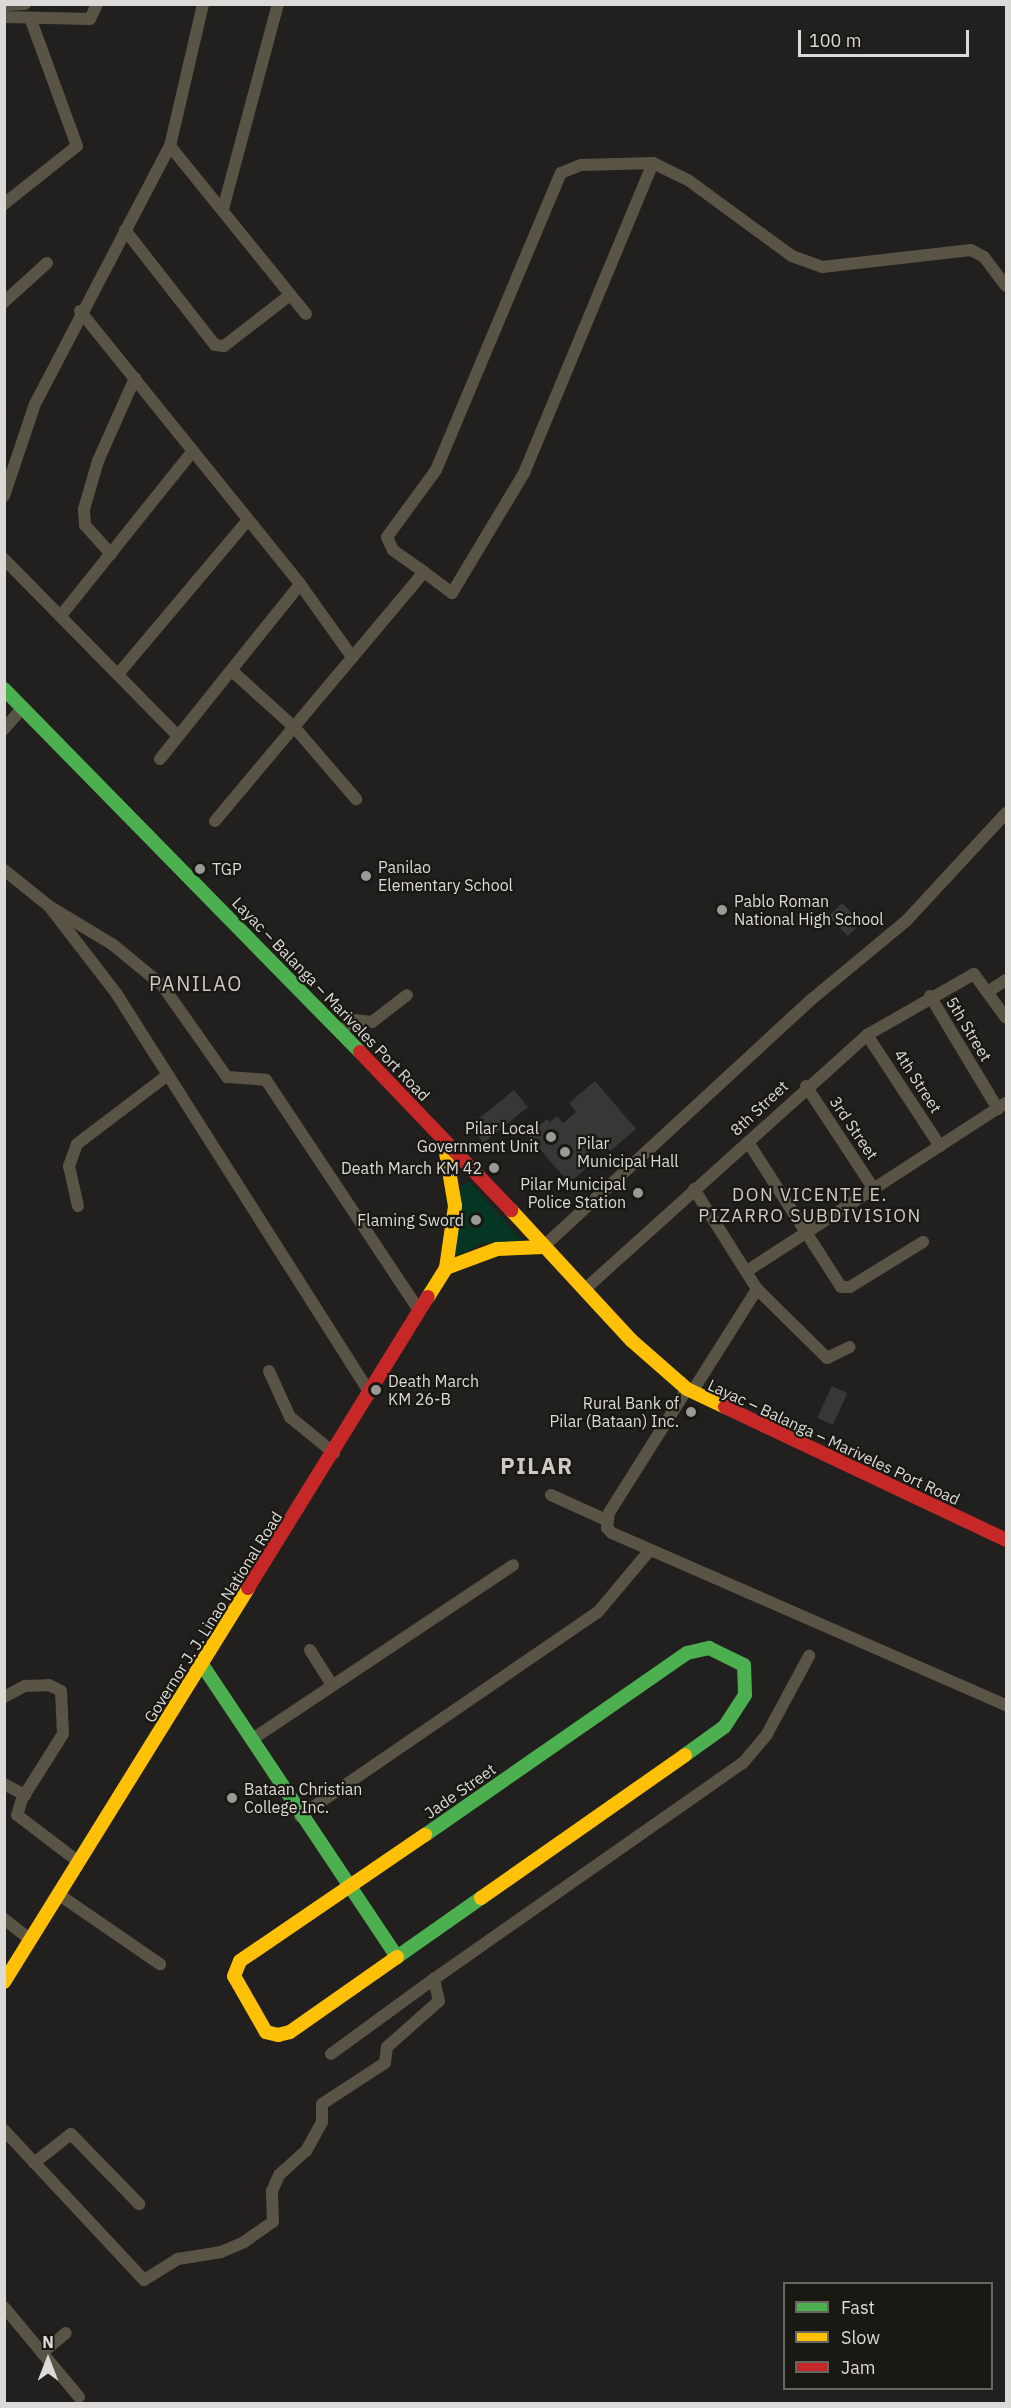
<!DOCTYPE html>
<html>
<head>
<meta charset="utf-8">
<style>
  body { margin:0 }
  #map { position:relative; width:1011px; height:2408px; overflow:hidden; background:#22201e; font-family:"IBM Plex Sans",sans-serif }
  div>[style] { position:absolute }
  .green>* { inset:0; background:#053523 }
  .building>* { inset:0; background:#393736; transform-origin:0 0 }
  .street>* { height:12px; margin:-6px; padding:0 6px; transform-origin:6px; border-radius:6px; background:#595446 }
  .fast>* { height:14px; margin:-7px; padding:0 7px; transform-origin:7px; border-radius:7px; background:#4caf50 }
  .slow>* { height:14px; margin:-7px; padding:0 7px; transform-origin:7px; border-radius:7px; background:#ffc107 }
  .jam>* { height:14px; margin:-7px; padding:0 7px; transform-origin:7px; border-radius:7px; background:#c62828 }
  .dots>* { width:16px; height:16px; translate:-50% -50%; box-sizing:border-box; border:3px solid #1a1813; border-radius:50% }
  span { translate:-50% -50%; white-space:nowrap; text-align:center; line-height:1.15; -webkit-text-stroke:4.5px #1a1813; paint-order:stroke }
  .poi-label { font-size:16px; color:#dcdad7 }
  .left { translate:0 -50%; text-align:left }
  .right { translate:-100% -50%; text-align:right }
  .street-label { font-size:16px; color:#dcdad7 }
  .neighbourhood-label { font-size:18px; color:#cdcac3; letter-spacing:1.5px }
  .quarter-label { font-size:20px; color:#cdcac3; letter-spacing:1.5px }
  .district-label { font-size:22px; color:#cdcac3; font-weight:700; letter-spacing:1.5px }
  .frame { position:absolute; inset:0; border:6px solid #dcdad7; pointer-events:none }
  .legend { position:absolute; left:783px; top:2282px; width:210px; height:108px; box-sizing:border-box; background:#1a1813; border:2px solid #686661; margin:0; padding:8px 10px; list-style:none; font-size:18px; color:#dcdad7 }
  .legend li { display:flex; align-items:center; gap:12px; height:30px }
  .legend b { width:30px; border:2px solid #686661 }
  .north { position:absolute; left:18px; top:2330px; width:60px; height:60px; -webkit-text-stroke:4px #1a1813; paint-order:stroke; rotate:0deg; font-size:16px; font-weight:700; line-height:24px; text-align:center; color:#dcdad7 }
  .north::after { content:''; display:block; margin:auto; width:21px; height:27px; background:#dcdad7; clip-path:polygon(50% 0,100% 100%,50% 72%,0 100%) }
  .scale { position:absolute; left:798px; top:30px; width:171px; height:27px; box-sizing:border-box; border:3px solid #dcdad7; border-top:0; padding-left:8px; font-size:18px; line-height:21px; white-space:nowrap; color:#dcdad7; -webkit-text-stroke:4px #1a1813; paint-order:stroke }
</style>
</head>
<body>
<div id="map">
  <div class="green">
    <div style="clip-path:polygon(470px 1182px,524px 1243px,482px 1243px,452px 1259px,461px 1185px)"></div>
  </div>
  <div class="building">
    <div style="left:842px;top:903px;width:28px;height:19px;rotate:46deg"></div>
    <div style="clip-path:polygon(595px 1081px,636px 1129px,610px 1151px,596px 1135px,583px 1146px,592px 1158px,586px 1163px,589px 1166px,569px 1183px,528px 1135px,547px 1119px,550px 1122px,557px 1116px,563px 1123px,576px 1112px,569px 1103px)"></div>
    <div style="left:514px;top:1090px;width:22px;height:57px;rotate:51deg"></div>
    <div style="left:832px;top:1386px;width:17px;height:35px;rotate:25deg"></div>
  </div>
  <div class="street">
    <div style="left:4px;top:5px;width:21px;rotate:-3deg"></div>
    <div style="left:4px;top:17px;width:86px;rotate:1.3deg"></div>
    <div style="left:90px;top:19px;width:17px;rotate:-65deg"></div>
    <div style="left:170px;top:146px;width:216px;rotate:51deg"></div>
    <div style="left:4px;top:204px;width:93px;rotate:-38.5deg"></div>
    <div style="left:77px;top:146px;width:134px;rotate:-110.1deg"></div>
    <div style="left:223px;top:209px;width:212px;rotate:-75deg"></div>
    <div style="left:125px;top:230px;width:146px;rotate:52deg"></div>
    <div style="left:215px;top:345px;width:9px;rotate:6deg"></div>
    <div style="left:224px;top:346px;width:83px;rotate:-37.7deg"></div>
    <div style="left:4px;top:302px;width:58px;rotate:-42.2deg"></div>
    <div style="left:80px;top:311px;width:351px;rotate:51.1deg"></div>
    <div style="left:300px;top:584px;width:90px;rotate:54.5deg"></div>
    <div style="left:4px;top:496px;width:97px;rotate:-71.4deg"></div>
    <div style="left:35px;top:404px;width:291px;rotate:-62.4deg"></div>
    <div style="left:170px;top:146px;width:146px;rotate:-76.9deg"></div>
    <div style="left:111px;top:554px;width:39px;rotate:-132deg"></div>
    <div style="left:85px;top:525px;width:16px;rotate:-94deg"></div>
    <div style="left:84px;top:509px;width:50px;rotate:-73.7deg"></div>
    <div style="left:98px;top:461px;width:91px;rotate:-66deg"></div>
    <div style="left:4px;top:559px;width:248px;rotate:45.5deg"></div>
    <div style="left:424px;top:572px;width:35px;rotate:37deg"></div>
    <div style="left:452px;top:593px;width:140px;rotate:-59deg"></div>
    <div style="left:524px;top:473px;width:336px;rotate:-67.4deg"></div>
    <div style="left:63px;top:613px;width:208px;rotate:-51.3deg"></div>
    <div style="left:232px;top:671px;width:85px;rotate:42.1deg"></div>
    <div style="left:295px;top:728px;width:94px;rotate:49.3deg"></div>
    <div style="left:119px;top:673px;width:200px;rotate:-49.9deg"></div>
    <div style="left:4px;top:729px;width:28px;rotate:-49deg"></div>
    <div style="left:160px;top:759px;width:224px;rotate:-51.3deg"></div>
    <div style="left:215px;top:821px;width:325px;rotate:-50deg"></div>
    <div style="left:424px;top:572px;width:38px;rotate:-145deg"></div>
    <div style="left:393px;top:550px;width:14px;rotate:-115deg"></div>
    <div style="left:387px;top:537px;width:83px;rotate:-53.8deg"></div>
    <div style="left:436px;top:470px;width:322px;rotate:-67.2deg"></div>
    <div style="left:561px;top:173px;width:22px;rotate:-22deg"></div>
    <div style="left:581px;top:165px;width:72px;rotate:-1.6deg"></div>
    <div style="left:653px;top:163px;width:39px;rotate:26deg"></div>
    <div style="left:688px;top:180px;width:129px;rotate:36.2deg"></div>
    <div style="left:792px;top:256px;width:32px;rotate:20deg"></div>
    <div style="left:822px;top:267px;width:150px;rotate:-6.5deg"></div>
    <div style="left:971px;top:250px;width:15px;rotate:28deg"></div>
    <div style="left:984px;top:257px;width:36px;rotate:53deg"></div>
    <div style="left:4px;top:870px;width:58px;rotate:38.7deg"></div>
    <div style="left:49px;top:906px;width:110px;rotate:52.4deg"></div>
    <div style="left:116px;top:993px;width:475px;rotate:57.6deg"></div>
    <div style="left:52px;top:908px;width:70px;rotate:31deg"></div>
    <div style="left:112px;top:944px;width:65px;rotate:39.4deg"></div>
    <div style="left:162px;top:985px;width:113px;rotate:54.8deg"></div>
    <div style="left:227px;top:1077px;width:39px;rotate:4deg"></div>
    <div style="left:266px;top:1080px;width:276px;rotate:56.4deg"></div>
    <div style="left:989px;top:991px;width:20px;rotate:-33deg"></div>
    <div style="left:930px;top:996px;width:132px;rotate:59deg"></div>
    <div style="left:340px;top:1031px;width:18px;rotate:-38deg"></div>
    <div style="left:354px;top:1020px;width:18px;rotate:6deg"></div>
    <div style="left:372px;top:1022px;width:44px;rotate:-37.6deg"></div>
    <div style="left:867px;top:1035px;width:133px;rotate:56.7deg"></div>
    <div style="left:806px;top:1086px;width:123px;rotate:56.6deg"></div>
    <div style="left:748px;top:1142px;width:172px;rotate:57.3deg"></div>
    <div style="left:841px;top:1287px;width:9px"></div>
    <div style="left:850px;top:1287px;width:86px;rotate:-31.7deg"></div>
    <div style="left:694px;top:1189px;width:118px;rotate:57.8deg"></div>
    <div style="left:757px;top:1289px;width:98px;rotate:44.6deg"></div>
    <div style="left:827px;top:1358px;width:25px;rotate:-26deg"></div>
    <div style="left:78px;top:1206px;width:41px;rotate:-102.7deg"></div>
    <div style="left:69px;top:1166px;width:23px;rotate:-70deg"></div>
    <div style="left:77px;top:1144px;width:114px;rotate:-37.2deg"></div>
    <div style="left:543px;top:1247px;width:366px;rotate:-42.7deg"></div>
    <div style="left:812px;top:999px;width:124px;rotate:-39.7deg"></div>
    <div style="left:907px;top:920px;width:146px;rotate:-47.2deg"></div>
    <div style="left:747px;top:1271px;width:309px;rotate:-33deg"></div>
    <div style="left:584px;top:1290px;width:381px;rotate:-42deg"></div>
    <div style="left:867px;top:1035px;width:123px;rotate:-29.7deg"></div>
    <div style="left:974px;top:974px;width:54px;rotate:54deg"></div>
    <div style="left:269px;top:1371px;width:51px;rotate:65.5deg"></div>
    <div style="left:290px;top:1417px;width:57px;rotate:39.3deg"></div>
    <div style="left:687px;top:1389px;width:146px;rotate:122.2deg"></div>
    <div style="left:609px;top:1513px;width:15px;rotate:98deg"></div>
    <div style="left:607px;top:1528px;width:7px;rotate:45deg"></div>
    <div style="left:612px;top:1533px;width:430px;rotate:23.6deg"></div>
    <div style="left:692px;top:1392px;width:122px;rotate:-57.7deg"></div>
    <div style="left:551px;top:1495px;width:60px;rotate:24.4deg"></div>
    <div style="left:310px;top:1650px;width:41px;rotate:57.8deg"></div>
    <div style="left:4px;top:1697px;width:24px;rotate:-28deg"></div>
    <div style="left:25px;top:1686px;width:24px;rotate:-2deg"></div>
    <div style="left:49px;top:1685px;width:13px;rotate:27deg"></div>
    <div style="left:61px;top:1691px;width:43px;rotate:87.3deg"></div>
    <div style="left:63px;top:1734px;width:77px;rotate:122.2deg"></div>
    <div style="left:22px;top:1799px;width:17px;rotate:107deg"></div>
    <div style="left:17px;top:1815px;width:78px;rotate:37.2deg"></div>
    <div style="left:251px;top:1740px;width:315px;rotate:-33.7deg"></div>
    <div style="left:4px;top:1784px;width:24px;rotate:28deg"></div>
    <div style="left:300px;top:1816px;width:361px;rotate:-34.4deg"></div>
    <div style="left:598px;top:1612px;width:81px;rotate:-50deg"></div>
    <div style="left:58px;top:1894px;width:124px;rotate:34.5deg"></div>
    <div style="left:4px;top:1919px;width:33px;rotate:38deg"></div>
    <div style="left:331px;top:2054px;width:127px;rotate:-36.1deg"></div>
    <div style="left:4px;top:2130px;width:205px;rotate:47deg"></div>
    <div style="left:144px;top:2280px;width:40px;rotate:-32deg"></div>
    <div style="left:178px;top:2259px;width:44px;rotate:-9.2deg"></div>
    <div style="left:221px;top:2252px;width:25px;rotate:-23deg"></div>
    <div style="left:244px;top:2242px;width:35px;rotate:-35deg"></div>
    <div style="left:273px;top:2222px;width:31px;rotate:-92deg"></div>
    <div style="left:272px;top:2191px;width:17px;rotate:-66deg"></div>
    <div style="left:279px;top:2175px;width:36px;rotate:-42deg"></div>
    <div style="left:306px;top:2151px;width:33px;rotate:-61deg"></div>
    <div style="left:322px;top:2122px;width:18px;rotate:-90deg"></div>
    <div style="left:322px;top:2104px;width:75px;rotate:-33.1deg"></div>
    <div style="left:385px;top:2063px;width:16px;rotate:-83deg"></div>
    <div style="left:387px;top:2047px;width:69px;rotate:-41.5deg"></div>
    <div style="left:439px;top:2001px;width:23px;rotate:-103deg"></div>
    <div style="left:434px;top:1979px;width:377px;rotate:-35deg"></div>
    <div style="left:743px;top:1763px;width:38px;rotate:-50deg"></div>
    <div style="left:767px;top:1734px;width:89px;rotate:-61.7deg"></div>
    <div style="left:34px;top:2163px;width:47px;rotate:-38.1deg"></div>
    <div style="left:71px;top:2134px;width:98px;rotate:45.8deg"></div>
    <div style="left:4px;top:2307px;width:117px;rotate:50.2deg"></div>
    <div style="left:42px;top:2353px;width:31px;rotate:-40deg"></div>
  </div>
  <div class="fast">
    <div style="left:4px;top:689px;width:508px;rotate:45.56deg"></div>
    <div style="left:203px;top:1666px;width:350px;rotate:56.3deg"></div>
    <div style="left:397px;top:1957px;width:103px;rotate:-35.1deg"></div>
    <div style="left:425px;top:1835px;width:319px;rotate:-34.8deg"></div>
    <div style="left:687px;top:1653px;width:23px;rotate:-13deg"></div>
    <div style="left:709px;top:1648px;width:39px;rotate:26deg"></div>
    <div style="left:744px;top:1665px;width:30px;rotate:88deg"></div>
    <div style="left:745px;top:1695px;width:38px;rotate:123deg"></div>
    <div style="left:724px;top:1727px;width:48px;rotate:144.3deg"></div>
  </div>
  <div class="slow">
    <div style="left:511px;top:1210px;width:177px;rotate:47.3deg"></div>
    <div style="left:631px;top:1340px;width:74px;rotate:41.2deg"></div>
    <div style="left:687px;top:1389px;width:42px;rotate:25.3deg"></div>
    <div style="left:446px;top:1268px;width:54px;rotate:-20.4deg"></div>
    <div style="left:497px;top:1249px;width:46px;rotate:-2.5deg"></div>
    <div style="left:428px;top:1297px;width:34px;rotate:-58deg"></div>
    <div style="left:446px;top:1268px;width:63px;rotate:-81.7deg"></div>
    <div style="left:455px;top:1206px;width:66px;rotate:-99.6deg"></div>
    <div style="left:481px;top:1898px;width:249px;rotate:-35deg"></div>
    <div style="left:397px;top:1957px;width:131px;rotate:145deg"></div>
    <div style="left:290px;top:2032px;width:12px;rotate:166deg"></div>
    <div style="left:278px;top:2035px;width:12px;rotate:-166deg"></div>
    <div style="left:266px;top:2032px;width:64px;rotate:-119.7deg"></div>
    <div style="left:234px;top:1976px;width:16px;rotate:-68deg"></div>
    <div style="left:240px;top:1961px;width:224px;rotate:-34.3deg"></div>
    <div style="left:4px;top:1982px;width:463px;rotate:-58.2deg"></div>
  </div>
  <div class="jam">
    <div style="left:360px;top:1052px;width:219px;rotate:46.3deg"></div>
    <div style="left:725px;top:1407px;width:311px;rotate:25.3deg"></div>
    <div style="left:248px;top:1588px;width:342px;rotate:-58.3deg"></div>
  </div>
  <div class="dots">
    <div style="left:200px;top:869px;background:#9b9996"></div>
    <div style="left:366px;top:876px;background:#9b9996"></div>
    <div style="left:722px;top:910px;background:#9b9996"></div>
    <div style="left:551px;top:1137px;background:#9b9996"></div>
    <div style="left:565px;top:1152px;background:#9b9996"></div>
    <div style="left:494px;top:1168px;background:#9b9996"></div>
    <div style="left:638px;top:1193px;background:#9b9996"></div>
    <div style="left:476px;top:1220px;background:#9b9996"></div>
    <div style="left:376px;top:1390px;background:#9b9996"></div>
    <div style="left:691px;top:1412px;background:#9b9996"></div>
    <div style="left:232px;top:1798px;background:#9b9996"></div>
  </div>
  <div class="poi-label">
    <span class="left" style="left:378px;top:876px">Panilao<br>Elementary School</span>
    <span class="left" style="left:212px;top:869px">TGP</span>
    <span class="left" style="left:734px;top:910px">Pablo Roman<br>National High School</span>
    <span class="right" style="left:539px;top:1137px">Pilar Local<br>Government Unit</span>
    <span class="left" style="left:577px;top:1152px">Pilar<br>Municipal Hall</span>
    <span class="right" style="left:482px;top:1168px">Death March KM 42</span>
    <span class="right" style="left:626px;top:1193px">Pilar Municipal<br>Police Station</span>
    <span class="right" style="left:464px;top:1220px">Flaming Sword</span>
    <span class="left" style="left:388px;top:1390px">Death March<br>KM 26-B</span>
    <span class="right" style="left:679px;top:1412px">Rural Bank of<br>Pilar (Bataan) Inc.</span>
    <span class="left" style="left:244px;top:1798px">Bataan Christian<br>College Inc.</span>
  </div>
  <div class="street-label">
    <span style="left:331px;top:999px;rotate:46deg">Layac – Balanga – Mariveles Port Road</span>
    <span style="left:969px;top:1029px;rotate:59deg">5th Street</span>
    <span style="left:918px;top:1081px;rotate:57deg">4th Street</span>
    <span style="left:759px;top:1108px;rotate:-43deg">8th Street</span>
    <span style="left:854px;top:1128px;rotate:56deg">3rd Street</span>
    <span style="left:834px;top:1442px;rotate:25deg">Layac – Balanga – Mariveles Port Road</span>
    <span style="left:213px;top:1617px;rotate:-58deg">Governor J. J. Linao National Road</span>
    <span style="left:460px;top:1791px;rotate:-35deg">Jade Street</span>
  </div>
  <div class="neighbourhood-label">
    <span style="left:810px;top:1206px">DON VICENTE E.<br>PIZARRO SUBDIVISION</span>
  </div>
  <div class="quarter-label">
    <span style="left:196px;top:983px">PANILAO</span>
  </div>
  <div class="district-label">
    <span style="left:537px;top:1466px">PILAR</span>
  </div>
  <div class="frame"></div>
  <ul class="legend">
  <li><b style="height:8px;background:#4caf50"></b>Fast</li>
  <li><b style="height:8px;background:#ffc107"></b>Slow</li>
  <li><b style="height:8px;background:#c62828"></b>Jam</li>
  </ul>
  <div class="north">N</div>
  <div class="scale">100 m</div>
</div>
</body>
</html>
